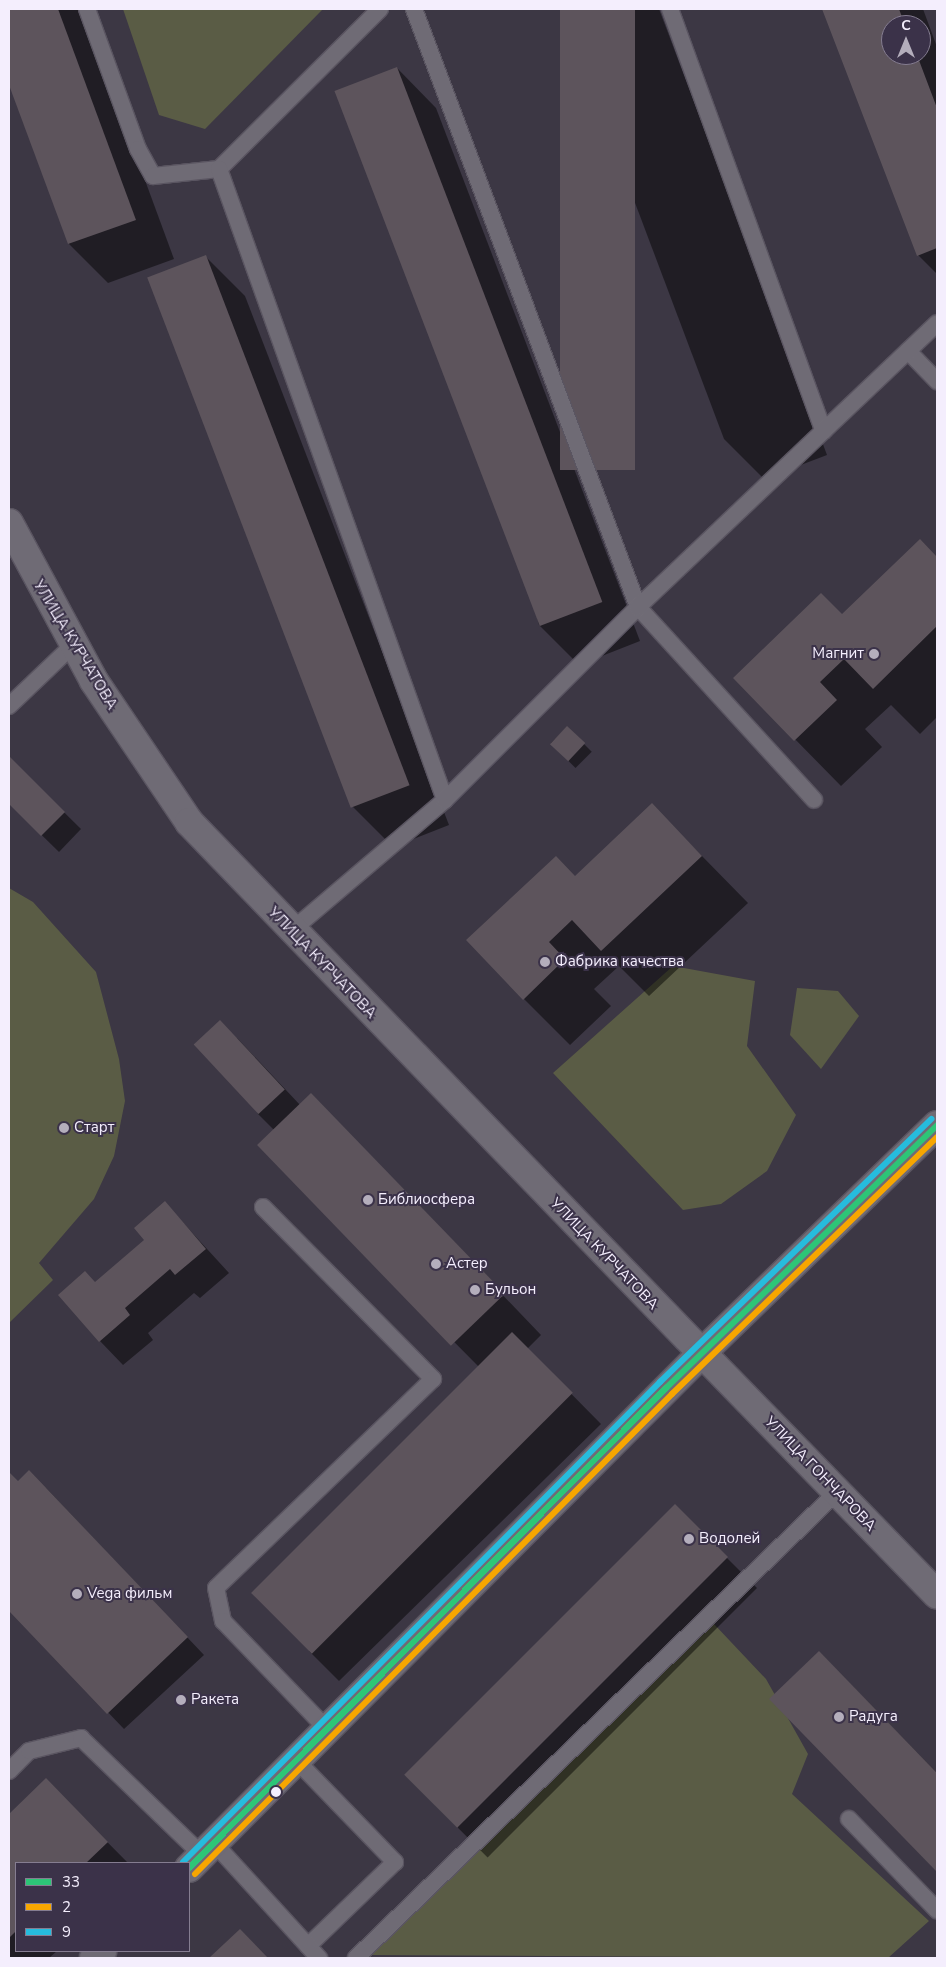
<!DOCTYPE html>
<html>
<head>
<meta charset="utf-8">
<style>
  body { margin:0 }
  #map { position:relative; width:946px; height:1967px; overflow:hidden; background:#3c3744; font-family:"Nunito Sans",sans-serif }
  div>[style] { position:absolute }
  .green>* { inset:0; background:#5a5c45 }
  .shadow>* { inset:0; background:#0007; transform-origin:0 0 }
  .building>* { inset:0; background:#5d545c; transform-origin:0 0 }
  .roads { filter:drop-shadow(1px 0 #5a5561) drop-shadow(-1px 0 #5a5561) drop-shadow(0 1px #5a5561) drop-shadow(0 -1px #5a5561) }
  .service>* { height:16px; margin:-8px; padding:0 8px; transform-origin:8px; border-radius:8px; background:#6f6b75 }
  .tertiary>* { height:28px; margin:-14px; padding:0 14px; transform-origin:14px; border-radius:14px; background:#6f6b75 }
  .secondary>* { height:28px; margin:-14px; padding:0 14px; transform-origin:14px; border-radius:14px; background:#6f6b75 }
  .bus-1>* { height:6px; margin:-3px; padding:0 3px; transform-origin:3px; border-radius:3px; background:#2dc577 }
  .bus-2>* { height:6px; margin:-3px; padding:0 3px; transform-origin:3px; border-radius:3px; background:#f7a600 }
  .bus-3>* { height:6px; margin:-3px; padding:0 3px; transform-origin:3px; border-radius:3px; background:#26bcdd }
  .dots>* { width:14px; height:14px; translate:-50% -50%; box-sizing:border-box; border:2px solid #3b3249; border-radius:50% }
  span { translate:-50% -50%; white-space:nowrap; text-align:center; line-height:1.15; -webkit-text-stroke:4px #3b3249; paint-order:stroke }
  .street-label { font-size:15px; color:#f4eefd }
  .poi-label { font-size:15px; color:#f4eefd }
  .right { translate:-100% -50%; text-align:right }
  .left { translate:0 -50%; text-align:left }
  .frame { position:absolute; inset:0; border:10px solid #f4eefd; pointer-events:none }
  .legend { position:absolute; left:15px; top:1862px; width:175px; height:90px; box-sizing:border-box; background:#3b3249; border:1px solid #857d91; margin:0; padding:6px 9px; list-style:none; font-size:15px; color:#f4eefd }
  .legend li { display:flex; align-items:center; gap:10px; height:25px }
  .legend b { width:25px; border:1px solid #857d91 }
  .north { position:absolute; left:881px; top:15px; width:50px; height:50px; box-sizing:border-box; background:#3b3249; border:1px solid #857d91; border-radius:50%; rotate:0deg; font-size:14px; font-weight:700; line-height:20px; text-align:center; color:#f4eefd }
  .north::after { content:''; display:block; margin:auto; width:18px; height:22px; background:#b4aebc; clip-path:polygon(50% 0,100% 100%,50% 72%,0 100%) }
</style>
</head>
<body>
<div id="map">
  <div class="green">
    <div style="clip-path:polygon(123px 9px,323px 9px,205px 129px,159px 115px)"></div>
    <div style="clip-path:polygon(9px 888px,33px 902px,96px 972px,119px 1059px,125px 1101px,114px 1156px,94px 1199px,39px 1263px,53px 1280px,9px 1323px)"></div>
    <div style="clip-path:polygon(673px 966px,755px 981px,747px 1046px,796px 1115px,767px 1171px,721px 1204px,683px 1210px,553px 1073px)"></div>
    <div style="clip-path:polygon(797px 988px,838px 991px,859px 1016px,821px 1069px,790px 1035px)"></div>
    <div style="clip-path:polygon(714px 1624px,766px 1679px,808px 1754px,792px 1794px,929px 1921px,888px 1958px,370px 1955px)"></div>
  </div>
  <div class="shadow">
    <div style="clip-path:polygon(9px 9px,82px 9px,174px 259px,108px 283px,69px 244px,9px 81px)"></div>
    <div style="clip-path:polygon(562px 9px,659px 9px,827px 455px,764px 479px,724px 439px)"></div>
    <div style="clip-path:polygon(evenodd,824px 9px,923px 9px,937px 47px,937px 274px,918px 255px,824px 9px,891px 25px,921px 25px,921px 55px,891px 55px,891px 25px)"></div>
    <div style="clip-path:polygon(397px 68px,436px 108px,640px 641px,579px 665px,539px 625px)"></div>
    <div style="clip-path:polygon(205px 256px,245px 296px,449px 825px,393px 847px,353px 807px)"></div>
    <div style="clip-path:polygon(920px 541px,937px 558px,937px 717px,920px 734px,891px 705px,865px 729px,882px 747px,841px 786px,735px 678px,842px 616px)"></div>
    <div style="left:567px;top:727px;width:35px;height:23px;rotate:45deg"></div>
    <div style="clip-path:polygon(9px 758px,81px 829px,59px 852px,9px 803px)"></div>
    <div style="clip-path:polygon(652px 805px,748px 903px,649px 996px,619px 966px,594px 989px,611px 1006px,570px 1045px,524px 999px,575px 877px)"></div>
    <div style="clip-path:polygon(237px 1038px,301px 1106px,311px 1095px,541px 1335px,527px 1349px,601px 1424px,339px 1681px,309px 1651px,479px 1367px,261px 1147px,276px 1132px,258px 1114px)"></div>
    <div style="clip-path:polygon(165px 1203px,229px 1273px,200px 1298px,194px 1293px,148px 1333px,153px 1340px,123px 1365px,100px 1341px,96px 1283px,146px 1240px)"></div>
    <div style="clip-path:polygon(9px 1473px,18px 1483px,46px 1488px,204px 1655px,124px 1729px,9px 1609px)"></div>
    <div style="left:675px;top:1506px;width:116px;height:381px;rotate:45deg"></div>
    <div style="clip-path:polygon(819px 1652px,937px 1773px,937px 1871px,771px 1699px)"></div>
    <div style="clip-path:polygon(46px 1780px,128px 1863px,16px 1863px,16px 1951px,57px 1951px,49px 1958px,9px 1958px,9px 1816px)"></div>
    <div style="clip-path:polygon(240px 1931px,267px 1958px,211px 1958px)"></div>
  </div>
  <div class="building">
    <div style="clip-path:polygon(9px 9px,58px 9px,136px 220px,68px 244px,9px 85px)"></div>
    <div style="left:560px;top:9px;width:75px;height:461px"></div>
    <div style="clip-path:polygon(822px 9px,899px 9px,905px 25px,891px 25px,891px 55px,917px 55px,937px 108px,937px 248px,917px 256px)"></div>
    <div style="left:397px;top:67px;width:573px;height:67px;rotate:69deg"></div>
    <div style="left:206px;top:255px;width:568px;height:63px;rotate:69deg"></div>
    <div style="clip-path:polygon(920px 539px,937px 557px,937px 626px,873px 689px,844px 659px,820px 682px,837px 700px,794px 741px,733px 678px,821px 593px,842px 614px)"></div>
    <div style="left:567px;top:726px;width:25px;height:25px;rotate:43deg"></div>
    <div style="clip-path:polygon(9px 756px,65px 812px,41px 836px,9px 804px)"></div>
    <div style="clip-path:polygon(652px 803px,702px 856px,601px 951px,572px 920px,549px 942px,565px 959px,523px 1000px,466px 940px,556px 856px,575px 876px)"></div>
    <div style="left:220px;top:1020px;width:95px;height:36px;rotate:47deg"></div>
    <div style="left:311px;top:1093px;width:279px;height:75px;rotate:46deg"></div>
    <div style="clip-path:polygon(165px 1201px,206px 1249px,175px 1275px,170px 1269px,125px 1308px,130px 1315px,99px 1342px,58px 1295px,85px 1271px,95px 1282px,144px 1240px,134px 1228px)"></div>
    <div style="left:512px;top:1332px;width:86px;height:369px;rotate:45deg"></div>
    <div style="clip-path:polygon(29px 1470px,188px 1637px,107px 1714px,9px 1611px,9px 1472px,18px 1481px)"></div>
    <div style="left:675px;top:1504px;width:75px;height:383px;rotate:45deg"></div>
    <div style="clip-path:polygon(819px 1651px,937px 1773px,937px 1872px,769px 1699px)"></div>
    <div style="clip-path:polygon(46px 1778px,108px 1842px,86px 1863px,16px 1863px,16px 1931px,9px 1938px,9px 1814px)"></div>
    <div style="clip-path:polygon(240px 1929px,268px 1958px,209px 1958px)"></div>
  </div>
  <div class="roads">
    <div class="service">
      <div style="left:87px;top:9px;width:149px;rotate:70deg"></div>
      <div style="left:138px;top:149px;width:31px;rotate:61deg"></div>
      <div style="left:153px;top:176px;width:66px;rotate:-6.1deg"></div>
      <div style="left:219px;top:169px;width:227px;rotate:-44.8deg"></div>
      <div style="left:414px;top:9px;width:639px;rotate:69.46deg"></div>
      <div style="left:638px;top:607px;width:261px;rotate:47.6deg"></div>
      <div style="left:670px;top:9px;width:449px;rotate:70deg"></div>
      <div style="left:219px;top:169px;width:670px;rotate:70.29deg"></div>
      <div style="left:908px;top:351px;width:42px;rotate:46deg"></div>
      <div style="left:9px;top:706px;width:88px;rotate:-43.6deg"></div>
      <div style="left:291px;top:931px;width:202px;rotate:-40.4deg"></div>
      <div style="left:445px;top:800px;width:273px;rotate:-45deg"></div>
      <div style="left:638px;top:607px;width:412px;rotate:-43.5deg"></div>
      <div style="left:263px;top:1207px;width:242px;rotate:45.3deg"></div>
      <div style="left:433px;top:1379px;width:301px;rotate:136.1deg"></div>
      <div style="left:216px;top:1588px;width:34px;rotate:78deg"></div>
      <div style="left:223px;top:1621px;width:150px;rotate:46.1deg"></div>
      <div style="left:297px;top:1761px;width:141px;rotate:45.9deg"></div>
      <div style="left:395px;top:1862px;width:121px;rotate:136deg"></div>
      <div style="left:9px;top:1771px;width:28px;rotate:-45deg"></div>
      <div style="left:29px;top:1751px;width:54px;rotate:-14deg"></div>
      <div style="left:81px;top:1738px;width:168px;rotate:44deg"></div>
      <div style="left:849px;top:1819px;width:127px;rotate:46deg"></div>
      <div style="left:214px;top:1843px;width:156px;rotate:47.6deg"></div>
      <div style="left:356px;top:1958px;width:670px;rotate:-44.09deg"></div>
    </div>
    <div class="tertiary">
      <div style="left:9px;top:523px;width:179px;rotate:61.7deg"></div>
      <div style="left:94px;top:681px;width:170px;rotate:56deg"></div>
      <div style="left:189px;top:822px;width:738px;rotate:45.99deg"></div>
      <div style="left:702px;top:1353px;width:727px;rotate:134.89deg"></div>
      <div style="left:94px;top:1958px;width:11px;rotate:-41deg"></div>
    </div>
    <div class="secondary">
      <div style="left:937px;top:1125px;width:327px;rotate:135.9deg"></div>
      <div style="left:702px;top:1353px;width:337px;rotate:45.8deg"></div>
    </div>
  </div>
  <div class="bus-1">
    <div style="left:189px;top:1868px;width:677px;rotate:-45.18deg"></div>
    <div style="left:666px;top:1388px;width:378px;rotate:-44.1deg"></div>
  </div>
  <div class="bus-2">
    <div style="left:195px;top:1874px;width:677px;rotate:-45.18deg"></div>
    <div style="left:672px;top:1394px;width:369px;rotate:-44.1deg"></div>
  </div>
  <div class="bus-3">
    <div style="left:183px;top:1862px;width:677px;rotate:-45.18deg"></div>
    <div style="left:660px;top:1382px;width:378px;rotate:-44.1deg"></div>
  </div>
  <div class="dots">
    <div style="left:874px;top:654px;background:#b4aebc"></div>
    <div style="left:545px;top:962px;background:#b4aebc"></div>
    <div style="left:64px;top:1128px;background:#b4aebc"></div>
    <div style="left:368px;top:1200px;background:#b4aebc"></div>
    <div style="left:436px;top:1264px;background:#b4aebc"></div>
    <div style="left:475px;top:1290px;background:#b4aebc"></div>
    <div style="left:689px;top:1539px;background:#b4aebc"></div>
    <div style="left:77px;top:1594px;background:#b4aebc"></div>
    <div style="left:181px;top:1700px;background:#b4aebc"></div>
    <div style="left:839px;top:1717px;background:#b4aebc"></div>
    <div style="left:276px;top:1792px;background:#f4eefd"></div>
  </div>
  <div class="street-label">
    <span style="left:75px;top:645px;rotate:59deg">УЛИЦА КУРЧАТОВА</span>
    <span style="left:322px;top:963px;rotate:46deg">УЛИЦА КУРЧАТОВА</span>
    <span style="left:604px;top:1254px;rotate:46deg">УЛИЦА КУРЧАТОВА</span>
    <span style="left:820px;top:1474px;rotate:46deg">УЛИЦА ГОНЧАРОВА</span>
  </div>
  <div class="poi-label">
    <span class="right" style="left:864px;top:654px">Магнит</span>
    <span class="left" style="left:555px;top:962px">Фабрика качества</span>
    <span class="left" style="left:74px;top:1128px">Старт</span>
    <span class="left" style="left:378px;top:1200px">Библиосфера</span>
    <span class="left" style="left:446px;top:1264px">Астер</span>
    <span class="left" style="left:485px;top:1290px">Бульон</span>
    <span class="left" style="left:699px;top:1539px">Водолей</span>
    <span class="left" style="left:87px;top:1594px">Vega фильм</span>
    <span class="left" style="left:191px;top:1700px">Ракета</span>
    <span class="left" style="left:849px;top:1717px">Радуга</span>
  </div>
  <div class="frame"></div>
  <ul class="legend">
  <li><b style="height:6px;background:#2dc577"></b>33</li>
  <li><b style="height:6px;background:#f7a600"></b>2</li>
  <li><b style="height:6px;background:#26bcdd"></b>9</li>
  </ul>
  <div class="north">С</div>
</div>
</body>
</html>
